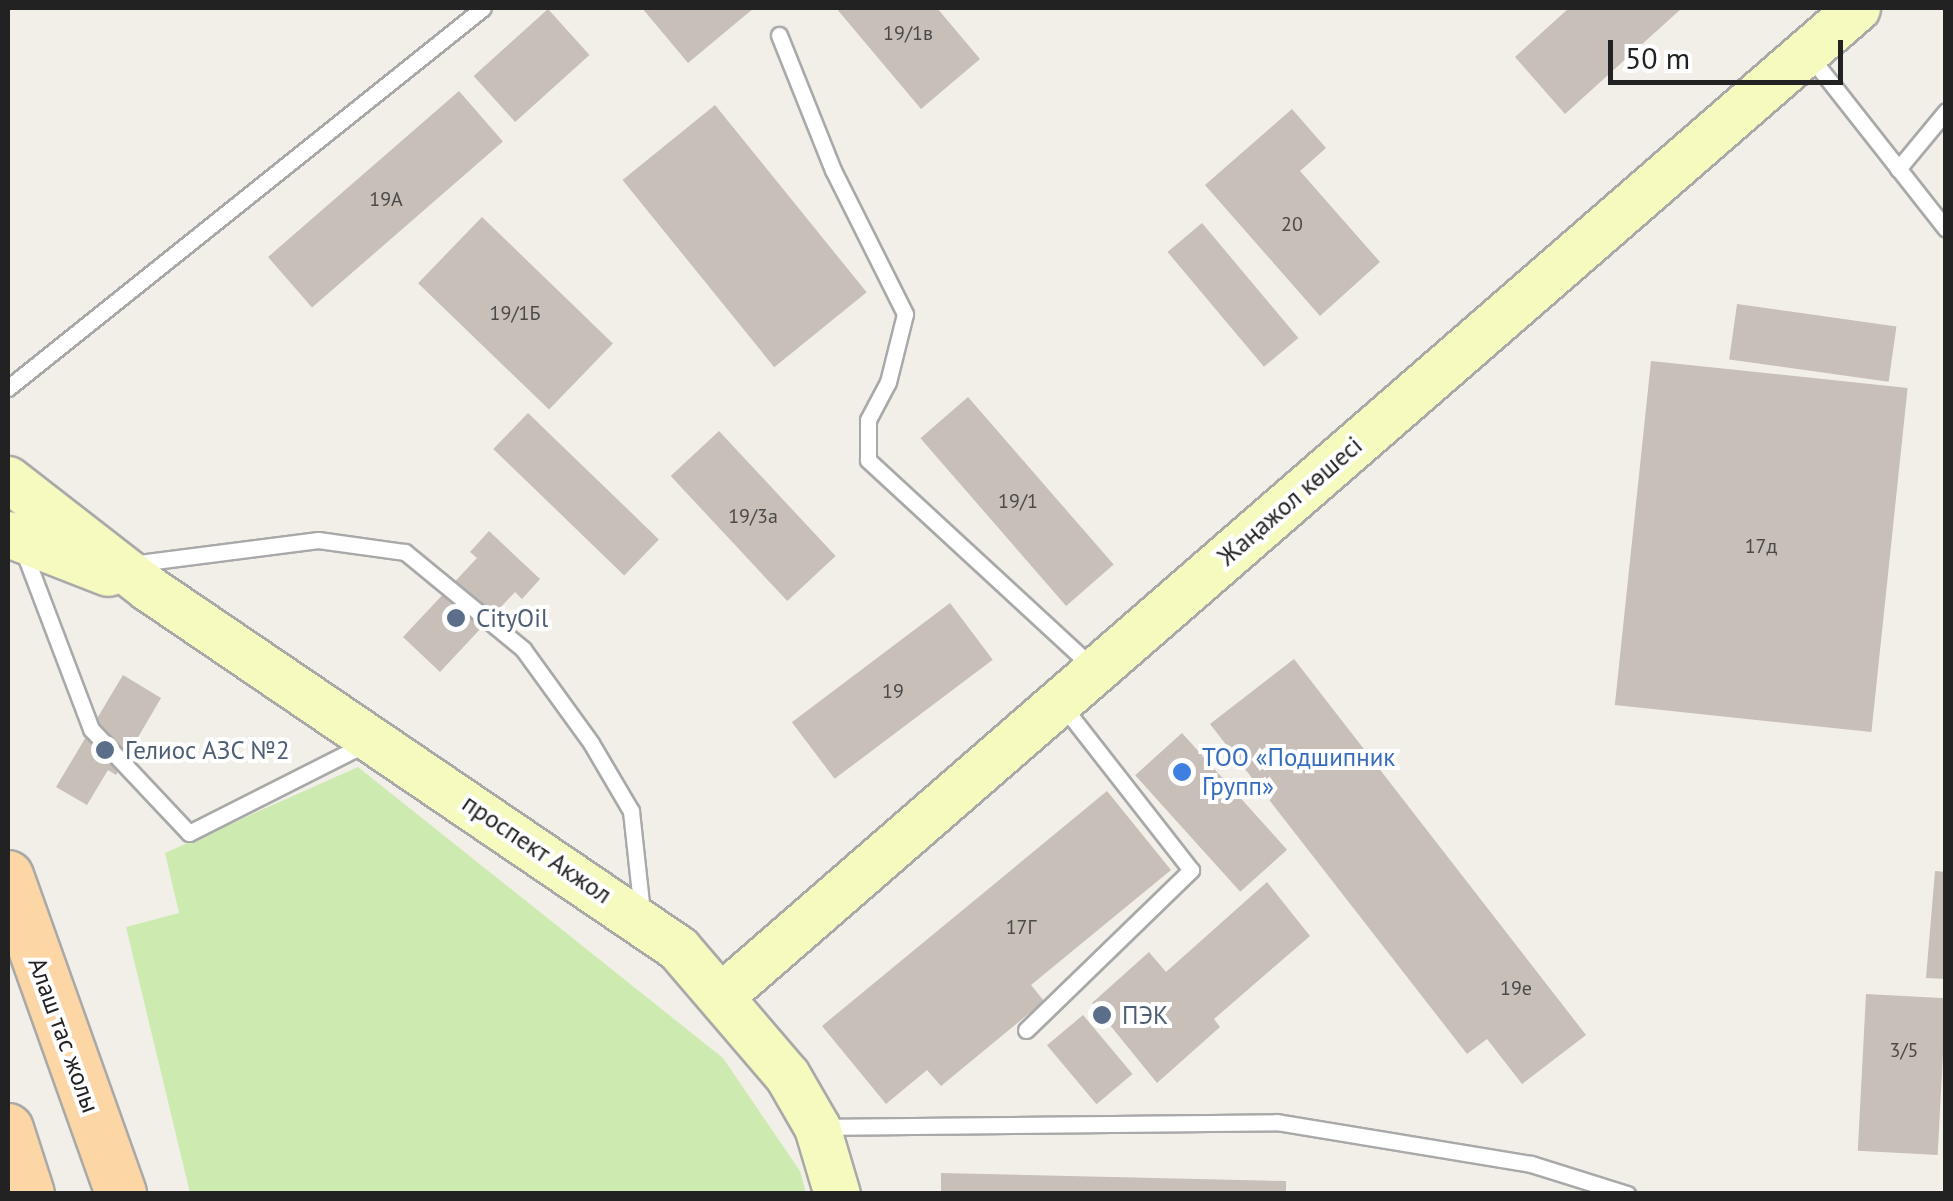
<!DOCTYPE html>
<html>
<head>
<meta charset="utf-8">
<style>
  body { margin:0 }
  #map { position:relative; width:1953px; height:1201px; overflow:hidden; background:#f2efe9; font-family:"PT Sans",sans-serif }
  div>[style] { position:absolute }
  .grass>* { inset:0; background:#cdebb0 }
  .building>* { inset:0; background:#c7bfb8; transform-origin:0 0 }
  .roads { filter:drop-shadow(2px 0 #a9a9a9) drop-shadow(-2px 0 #a9a9a9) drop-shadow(0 2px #a9a9a9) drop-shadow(0 -2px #a9a9a9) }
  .lane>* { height:15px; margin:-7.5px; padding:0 7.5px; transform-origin:7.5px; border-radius:7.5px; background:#fff }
  .secondary>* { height:45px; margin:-22.5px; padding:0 22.5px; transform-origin:22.5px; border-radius:22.5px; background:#f7fabf }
  .primary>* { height:50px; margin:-25px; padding:0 25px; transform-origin:25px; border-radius:25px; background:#fcd6a4 }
  .dots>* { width:28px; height:28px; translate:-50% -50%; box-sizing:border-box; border:5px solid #fff; border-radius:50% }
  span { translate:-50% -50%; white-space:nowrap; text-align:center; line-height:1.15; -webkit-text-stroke:8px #fff; paint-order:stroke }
  .number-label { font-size:20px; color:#4b4948 }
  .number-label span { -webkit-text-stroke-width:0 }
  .street-label { font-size:25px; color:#222 }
  .service-label { font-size:25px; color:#4e5e75 }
  .left { translate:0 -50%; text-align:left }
  .shop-label { font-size:25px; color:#366cbe }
  .frame { position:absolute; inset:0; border:10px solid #222; pointer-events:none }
  .scale { position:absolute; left:1608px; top:40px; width:235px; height:45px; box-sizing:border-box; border:5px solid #222; border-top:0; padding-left:12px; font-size:30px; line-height:35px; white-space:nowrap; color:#222; -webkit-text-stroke:8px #fff; paint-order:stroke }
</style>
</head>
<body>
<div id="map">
  <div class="grass">
    <div style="clip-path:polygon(358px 767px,723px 1058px,800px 1171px,806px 1193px,190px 1193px,126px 927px,179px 913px,165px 853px)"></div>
  </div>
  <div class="building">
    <div style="clip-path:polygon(642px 8px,754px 8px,688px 63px)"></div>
    <div style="clip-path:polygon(836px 8px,937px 8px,980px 59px,921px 109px)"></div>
    <div style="clip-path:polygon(1569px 8px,1682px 8px,1565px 114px,1515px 57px)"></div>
    <div style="left:548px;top:9px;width:62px;height:100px;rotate:48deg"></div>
    <div style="left:459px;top:91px;width:67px;height:253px;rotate:49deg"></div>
    <div style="left:715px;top:105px;width:241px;height:119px;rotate:51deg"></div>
    <div style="clip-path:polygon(1292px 109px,1326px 148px,1300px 171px,1380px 262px,1320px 316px,1205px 185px)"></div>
    <div style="left:482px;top:217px;width:182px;height:92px;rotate:44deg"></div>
    <div style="left:1202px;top:223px;width:150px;height:45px;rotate:50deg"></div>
    <div style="left:1737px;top:304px;width:161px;height:56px;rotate:8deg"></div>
    <div style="left:1651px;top:361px;width:258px;height:346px;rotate:6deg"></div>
    <div style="left:968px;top:397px;width:222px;height:63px;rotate:49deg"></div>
    <div style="left:528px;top:413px;width:182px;height:50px;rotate:44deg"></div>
    <div style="left:719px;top:431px;width:171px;height:66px;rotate:47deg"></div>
    <div style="clip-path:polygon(489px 531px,540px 579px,522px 599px,515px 592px,440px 672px,403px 637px,477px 558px,470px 552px)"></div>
    <div style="left:950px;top:603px;width:71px;height:198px;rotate:53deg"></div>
    <div style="clip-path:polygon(1294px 659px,1586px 1035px,1522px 1084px,1487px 1039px,1467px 1054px,1210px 724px)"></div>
    <div style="clip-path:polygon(123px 675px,161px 698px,116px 775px,108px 770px,87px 805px,56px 787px)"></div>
    <div style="left:1182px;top:733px;width:157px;height:63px;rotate:48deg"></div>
    <div style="clip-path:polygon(1107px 791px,1171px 870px,1031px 985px,1044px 1001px,941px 1086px,927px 1070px,886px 1104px,822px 1026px)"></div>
    <div style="clip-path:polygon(1935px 871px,1946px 872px,1946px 979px,1926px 978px)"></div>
    <div style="clip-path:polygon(1267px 882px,1310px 936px,1214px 1019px,1220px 1027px,1157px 1083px,1092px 1003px,1149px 952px,1166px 972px)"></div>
    <div style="left:1866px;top:994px;width:80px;height:157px;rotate:3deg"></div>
    <div style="left:1083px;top:1015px;width:77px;height:47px;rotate:50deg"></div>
    <div style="clip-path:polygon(941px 1173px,1286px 1181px,1286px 1194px,941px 1194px)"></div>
  </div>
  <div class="roads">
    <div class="lane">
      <div style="left:779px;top:35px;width:145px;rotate:68.2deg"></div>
      <div style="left:833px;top:170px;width:161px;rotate:63.4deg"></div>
      <div style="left:905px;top:314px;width:70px;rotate:104deg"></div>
      <div style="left:888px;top:382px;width:43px;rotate:117.8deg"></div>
      <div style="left:868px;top:420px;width:40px;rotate:90deg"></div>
      <div style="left:868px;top:460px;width:305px;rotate:42.7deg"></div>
      <div style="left:1809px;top:55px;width:221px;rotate:51.8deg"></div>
      <div style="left:1898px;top:169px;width:75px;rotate:-50.4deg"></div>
      <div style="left:8px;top:388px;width:608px;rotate:-38.66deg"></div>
      <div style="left:22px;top:547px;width:195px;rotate:69.2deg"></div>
      <div style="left:91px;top:729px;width:143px;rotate:46.7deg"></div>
      <div style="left:189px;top:833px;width:199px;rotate:-26.8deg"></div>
      <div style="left:131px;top:564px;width:189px;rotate:-7.3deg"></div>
      <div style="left:318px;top:540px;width:88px;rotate:7.9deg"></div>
      <div style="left:405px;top:552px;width:153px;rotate:39.4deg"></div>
      <div style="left:523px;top:649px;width:116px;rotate:54.1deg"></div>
      <div style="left:591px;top:743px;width:79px;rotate:59.5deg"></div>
      <div style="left:631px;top:811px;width:103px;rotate:83.8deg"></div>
      <div style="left:1026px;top:1030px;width:230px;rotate:-44.1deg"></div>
      <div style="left:1191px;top:870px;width:208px;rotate:-128deg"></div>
      <div style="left:821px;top:1127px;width:456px;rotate:-0.6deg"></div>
      <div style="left:1277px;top:1122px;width:257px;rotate:9.4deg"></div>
      <div style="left:1531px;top:1164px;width:101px;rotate:17.4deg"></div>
    </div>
    <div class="secondary">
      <div style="left:8px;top:479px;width:177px;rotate:37.9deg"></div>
      <div style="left:148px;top:588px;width:641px;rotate:34.19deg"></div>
      <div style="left:678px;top:948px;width:167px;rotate:49.4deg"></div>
      <div style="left:787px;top:1075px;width:60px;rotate:60deg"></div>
      <div style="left:817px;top:1127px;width:70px;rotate:73.4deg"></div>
      <div style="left:8px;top:534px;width:107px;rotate:21.3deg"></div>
      <div style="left:722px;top:995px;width:1504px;rotate:-41.01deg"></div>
    </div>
    <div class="primary">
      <div style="left:8px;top:876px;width:337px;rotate:70.4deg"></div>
      <div style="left:8px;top:1129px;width:68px;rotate:72.1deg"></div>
    </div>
  </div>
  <div class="dots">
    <div style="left:456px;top:618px;background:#5c6f8a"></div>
    <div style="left:105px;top:750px;background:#5c6f8a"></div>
    <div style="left:1182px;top:772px;background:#3f7fe0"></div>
    <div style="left:1102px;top:1015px;background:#5c6f8a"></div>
  </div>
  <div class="number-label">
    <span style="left:908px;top:33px">19/1в</span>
    <span style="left:386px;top:199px">19А</span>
    <span style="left:1292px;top:224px">20</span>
    <span style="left:515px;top:313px">19/1Б</span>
    <span style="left:1018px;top:501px">19/1</span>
    <span style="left:753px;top:516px">19/3а</span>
    <span style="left:1761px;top:546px">17д</span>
    <span style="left:893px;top:691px">19</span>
    <span style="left:1021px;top:927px">17Г</span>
    <span style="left:1516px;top:988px">19е</span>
    <span style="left:1904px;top:1050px">3/5</span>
  </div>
  <div class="street-label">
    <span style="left:1290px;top:501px;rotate:-41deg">Жаңажол көшесі</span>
    <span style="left:537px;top:849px;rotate:34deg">проспект Акжол</span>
    <span style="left:64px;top:1035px;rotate:70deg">Алаш тас жолы</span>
  </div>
  <div class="service-label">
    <span class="left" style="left:476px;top:618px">CityOil</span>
    <span class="left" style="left:125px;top:750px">Гелиос АЗС №2</span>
    <span class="left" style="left:1122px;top:1015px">ПЭК</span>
  </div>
  <div class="shop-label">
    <span class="left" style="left:1202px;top:772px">ТОО «Подшипник<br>Групп»</span>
  </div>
  <div class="frame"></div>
  <div class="scale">50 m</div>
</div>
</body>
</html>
